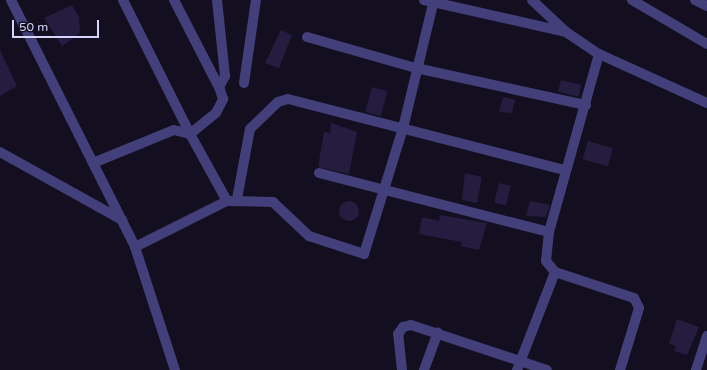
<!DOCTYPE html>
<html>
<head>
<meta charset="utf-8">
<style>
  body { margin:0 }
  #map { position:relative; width:707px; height:370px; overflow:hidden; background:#130f20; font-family:"Varela Round",sans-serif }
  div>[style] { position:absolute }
  .building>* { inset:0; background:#251d3f; transform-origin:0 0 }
  .round { border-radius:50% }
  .minor>* { height:10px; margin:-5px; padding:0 5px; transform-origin:5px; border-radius:5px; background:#433f7a }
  span { translate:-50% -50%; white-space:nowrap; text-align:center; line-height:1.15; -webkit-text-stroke:3px #130f20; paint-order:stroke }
  .scale { position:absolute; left:12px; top:20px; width:87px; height:18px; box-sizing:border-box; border:2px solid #d8d3fb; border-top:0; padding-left:5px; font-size:12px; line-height:14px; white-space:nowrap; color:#d8d3fb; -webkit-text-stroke:3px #130f20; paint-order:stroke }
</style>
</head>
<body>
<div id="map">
  <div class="building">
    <div style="clip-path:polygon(72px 5px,79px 17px,80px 33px,62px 46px,44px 18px)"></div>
    <div style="clip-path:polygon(281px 30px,292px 35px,279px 68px,265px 63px)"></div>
    <div style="clip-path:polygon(0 50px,17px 86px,0 96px)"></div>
    <div style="left:561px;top:80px;width:21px;height:12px;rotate:14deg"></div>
    <div style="left:372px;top:87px;width:16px;height:26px;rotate:15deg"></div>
    <div style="clip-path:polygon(503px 97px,515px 100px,512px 113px,499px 112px)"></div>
    <div style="clip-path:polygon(331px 123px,357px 132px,349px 174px,318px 167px,324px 132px,330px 133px)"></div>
    <div style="left:588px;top:141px;width:26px;height:19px;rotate:16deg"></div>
    <div style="clip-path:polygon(465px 173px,482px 177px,477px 203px,462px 200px)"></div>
    <div style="left:499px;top:183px;width:12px;height:20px;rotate:14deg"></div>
    <div style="clip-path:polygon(530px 201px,550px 205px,546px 217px,526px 216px)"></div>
    <div class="round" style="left:339px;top:201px;width:20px;height:20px"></div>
    <div style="clip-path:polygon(440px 215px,487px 223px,479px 250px,461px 246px,462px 242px,419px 234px,422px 217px,439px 221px)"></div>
    <div style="clip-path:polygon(677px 319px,699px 327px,687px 355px,674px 351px,676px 346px,669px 344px)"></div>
  </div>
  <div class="minor">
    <div style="left:11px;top:0;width:276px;rotate:63.3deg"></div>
    <div style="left:135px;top:247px;width:129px;rotate:72deg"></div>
    <div style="left:123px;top:0;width:150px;rotate:63.4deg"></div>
    <div style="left:174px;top:0;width:98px;rotate:62.7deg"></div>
    <div style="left:424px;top:0;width:146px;rotate:12.7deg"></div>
    <div style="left:532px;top:0;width:47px;rotate:43.3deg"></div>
    <div style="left:566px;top:32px;width:40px;rotate:34deg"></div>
    <div style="left:599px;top:54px;width:185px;rotate:105.7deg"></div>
    <div style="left:549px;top:232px;width:29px;rotate:96deg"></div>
    <div style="left:546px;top:261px;width:14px;rotate:51deg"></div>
    <div style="left:555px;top:272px;width:83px;rotate:18.2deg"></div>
    <div style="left:634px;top:298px;width:11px;rotate:63deg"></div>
    <div style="left:639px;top:308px;width:65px;rotate:107deg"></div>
    <div style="left:632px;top:0;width:87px;rotate:30.4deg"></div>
    <div style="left:695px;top:0;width:13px;rotate:27deg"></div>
    <div style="left:307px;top:37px;width:113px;rotate:15.9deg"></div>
    <div style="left:416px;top:68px;width:174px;rotate:12.3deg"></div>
    <div style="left:599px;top:54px;width:119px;rotate:24.4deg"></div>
    <div style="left:244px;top:83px;width:84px;rotate:-81.8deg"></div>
    <div style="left:0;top:152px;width:140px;rotate:29.1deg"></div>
    <div style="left:93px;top:163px;width:87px;rotate:-22.2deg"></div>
    <div style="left:174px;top:130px;width:16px;rotate:14deg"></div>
    <div style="left:319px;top:173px;width:237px;rotate:14.4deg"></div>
    <div style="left:237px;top:199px;width:71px;rotate:-79.5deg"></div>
    <div style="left:250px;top:129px;width:39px;rotate:-44deg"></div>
    <div style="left:278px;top:102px;width:10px;rotate:-17deg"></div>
    <div style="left:288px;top:99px;width:286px;rotate:14.4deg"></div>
    <div style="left:227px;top:201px;width:46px;rotate:1.2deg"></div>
    <div style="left:273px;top:202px;width:50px;rotate:43.4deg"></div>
    <div style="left:309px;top:236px;width:58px;rotate:18.1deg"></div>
    <div style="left:364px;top:254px;width:132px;rotate:-72.8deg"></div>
    <div style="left:403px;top:128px;width:132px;rotate:-76.4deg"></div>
    <div style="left:135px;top:247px;width:103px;rotate:-26.6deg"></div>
    <div style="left:227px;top:201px;width:77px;rotate:-118.9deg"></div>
    <div style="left:190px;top:134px;width:33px;rotate:-39deg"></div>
    <div style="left:216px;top:113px;width:16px;rotate:-63deg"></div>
    <div style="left:223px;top:99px;width:13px;rotate:-108deg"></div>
    <div style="left:219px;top:87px;width:13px;rotate:-61deg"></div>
    <div style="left:225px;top:76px;width:76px;rotate:-96deg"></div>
    <div style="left:402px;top:370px;width:36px;rotate:-96deg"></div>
    <div style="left:398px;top:334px;width:9px;rotate:-54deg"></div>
    <div style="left:403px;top:327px;width:8px;rotate:-14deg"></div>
    <div style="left:411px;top:325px;width:143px;rotate:18.3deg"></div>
    <div style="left:424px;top:370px;width:40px;rotate:-69.8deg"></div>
    <div style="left:517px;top:370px;width:105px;rotate:-68.8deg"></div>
    <div style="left:696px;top:370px;width:36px;rotate:-72deg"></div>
  </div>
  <div class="scale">50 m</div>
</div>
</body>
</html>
